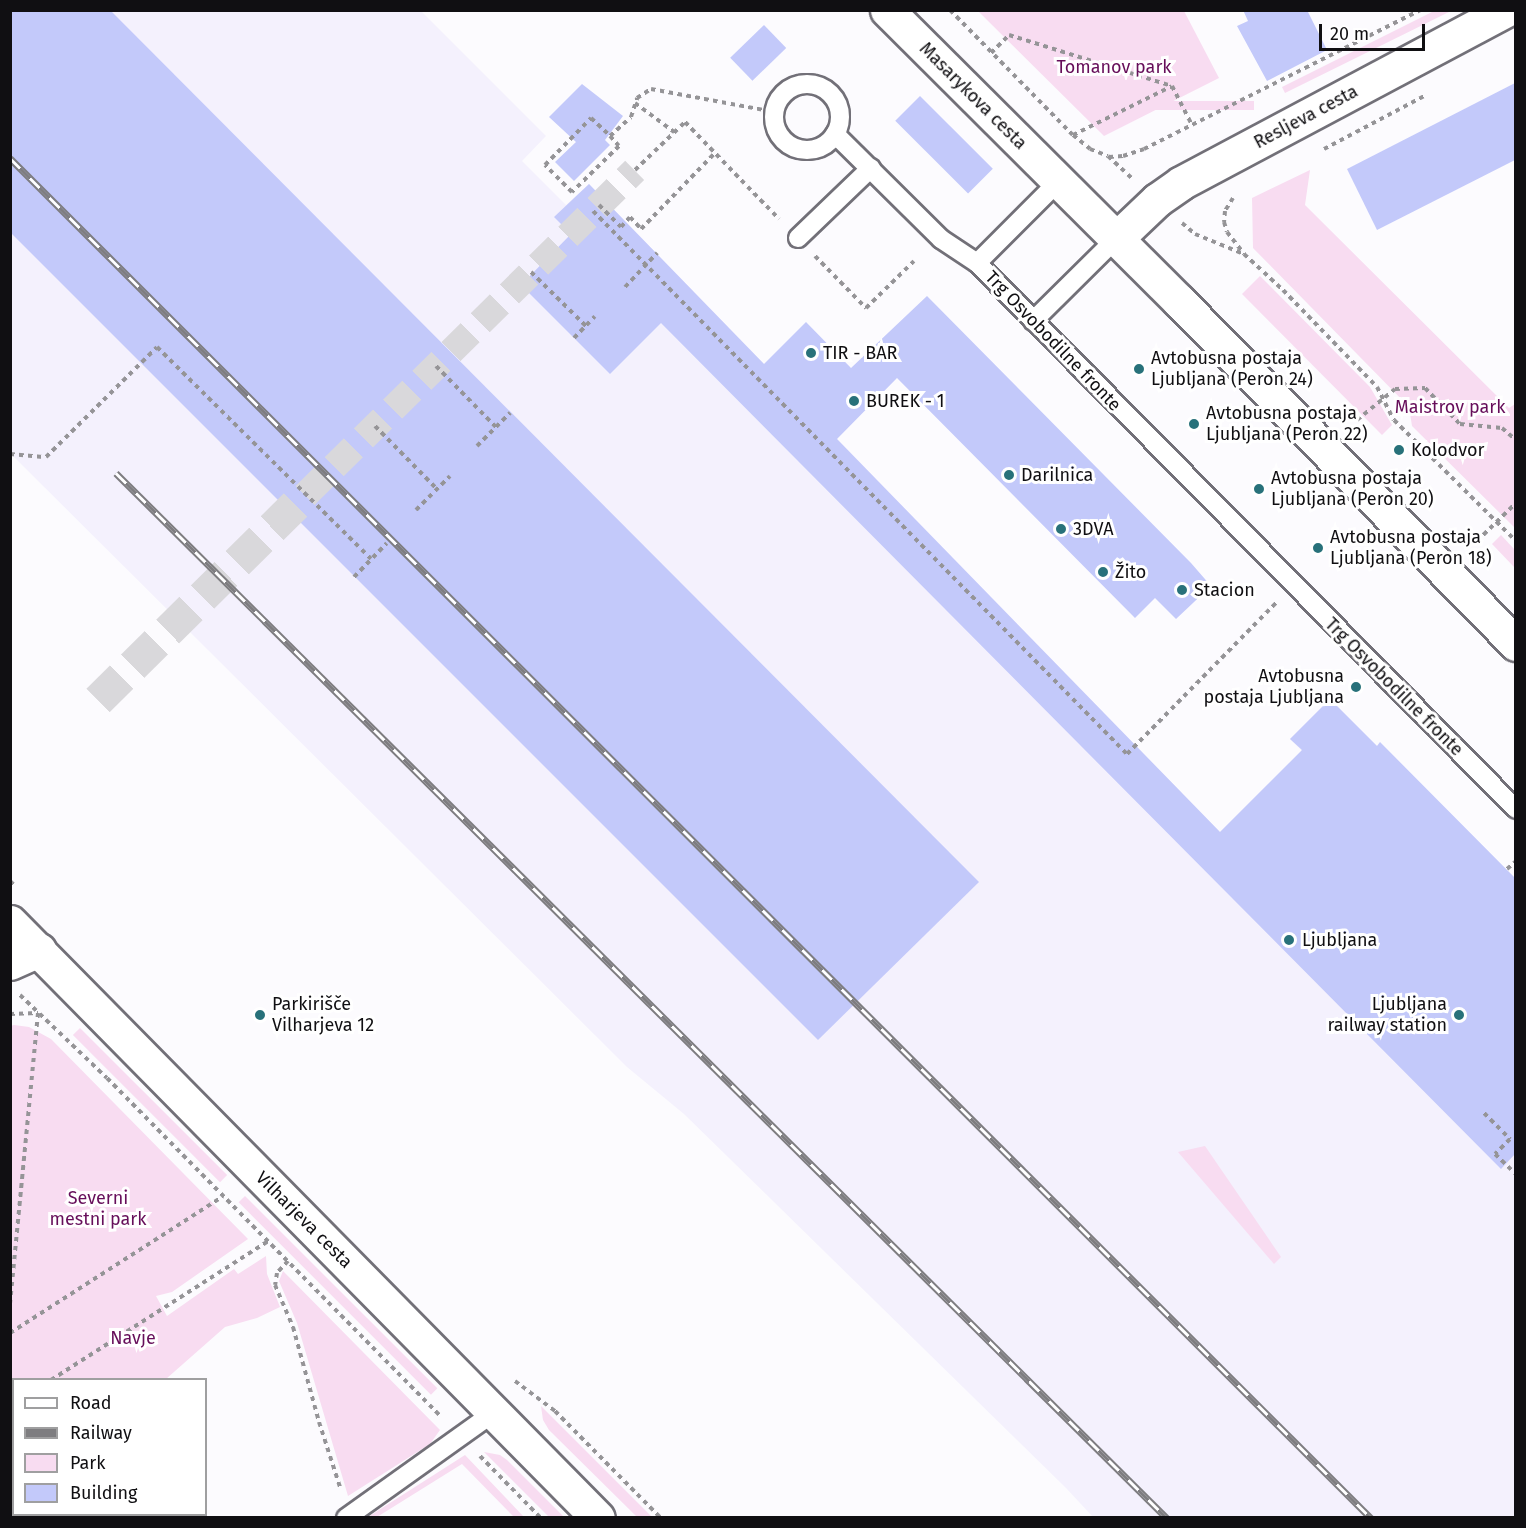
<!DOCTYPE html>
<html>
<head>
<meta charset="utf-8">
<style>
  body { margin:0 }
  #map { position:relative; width:1526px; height:1528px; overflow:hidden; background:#fcfbfe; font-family:"Fira Sans",sans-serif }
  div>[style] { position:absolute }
  .built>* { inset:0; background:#f4f1fd }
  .green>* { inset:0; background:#f8dcf1; transform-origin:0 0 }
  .building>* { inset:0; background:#c3c9fa; transform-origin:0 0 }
  .pedestrian-tunnel>* { height:27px; margin-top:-13.5px; transform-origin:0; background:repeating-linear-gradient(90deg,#d9d8db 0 27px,transparent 0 41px) }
  .minor-tunnel>* { height:33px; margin-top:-16.5px; transform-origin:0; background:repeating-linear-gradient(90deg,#d9d8db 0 33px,transparent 0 49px) }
  .path>* { height:4px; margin-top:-2px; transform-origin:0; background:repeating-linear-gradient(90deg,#959497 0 4.5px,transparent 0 9px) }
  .roads { filter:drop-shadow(2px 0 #727078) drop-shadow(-2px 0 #727078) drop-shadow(0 2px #727078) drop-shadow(0 -2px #727078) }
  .service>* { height:18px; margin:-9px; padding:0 9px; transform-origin:9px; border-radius:9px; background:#fff }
  .service>.ring { margin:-9px; padding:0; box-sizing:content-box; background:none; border:18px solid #fff; border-radius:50% }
  .tertiary>* { height:33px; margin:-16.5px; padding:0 16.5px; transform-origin:16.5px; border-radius:16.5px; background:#fff }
  .secondary>* { height:33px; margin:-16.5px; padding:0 16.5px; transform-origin:16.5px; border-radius:16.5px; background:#fff }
  .primary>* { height:33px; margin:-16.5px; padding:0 16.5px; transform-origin:16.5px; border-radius:16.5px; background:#fff }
  .rail>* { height:7px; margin-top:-3.5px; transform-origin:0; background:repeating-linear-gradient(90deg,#fff 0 14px,#7e7d80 0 28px); box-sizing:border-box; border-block:2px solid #7e7d80 }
  .dots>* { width:16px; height:16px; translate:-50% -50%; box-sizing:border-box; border:3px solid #fff; border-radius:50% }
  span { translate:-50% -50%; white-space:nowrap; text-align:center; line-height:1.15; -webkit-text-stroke:6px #fff; paint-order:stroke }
  .park-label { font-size:18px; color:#660e5a }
  .street-label { font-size:18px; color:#100f12 }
  .poi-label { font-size:18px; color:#100f12 }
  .left { translate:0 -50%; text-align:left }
  .right { translate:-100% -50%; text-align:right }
  .frame { position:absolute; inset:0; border:12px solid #100f12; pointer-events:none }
  .legend { position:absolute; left:12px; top:1378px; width:195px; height:138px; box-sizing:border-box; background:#fff; border:2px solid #9f9fa0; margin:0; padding:8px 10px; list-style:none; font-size:18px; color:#100f12 }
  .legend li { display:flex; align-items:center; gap:12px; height:30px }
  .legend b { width:30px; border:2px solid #9f9fa0 }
  .scale { position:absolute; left:1319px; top:24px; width:106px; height:27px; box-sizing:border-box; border:3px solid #100f12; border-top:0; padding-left:8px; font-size:18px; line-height:21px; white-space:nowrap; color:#100f12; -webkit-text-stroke:4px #fff; paint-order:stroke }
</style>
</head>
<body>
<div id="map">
  <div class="built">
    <div style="clip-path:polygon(10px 11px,421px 11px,546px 136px,522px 161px,566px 205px,589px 184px,1220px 832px,1268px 784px,1317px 833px,1337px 786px,1290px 739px,1330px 699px,1377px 746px,1380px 743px,1515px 878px,1515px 1517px,1093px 1517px,1066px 1488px,684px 1114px,627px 1067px,11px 454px)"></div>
  </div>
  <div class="green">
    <div style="clip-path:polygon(978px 11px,1184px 11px,1219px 78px,1104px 136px)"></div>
    <div style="clip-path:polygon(1434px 11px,1451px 11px,1285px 93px,1282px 87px)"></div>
    <div style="left:1254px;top:101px;width:9px;height:112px;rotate:90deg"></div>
    <div style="clip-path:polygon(1310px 170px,1305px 205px,1509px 408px,1515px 404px,1515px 528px,1412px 426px,1409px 407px,1253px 248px,1252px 198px)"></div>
    <div style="clip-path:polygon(1260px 276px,1370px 387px,1392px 425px,1382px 435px,1242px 294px)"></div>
    <div style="clip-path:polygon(1501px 535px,1515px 550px,1515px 568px,1492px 544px)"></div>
    <div style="clip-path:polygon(14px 1025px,29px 1027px,51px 1039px,248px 1239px,172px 1292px,156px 1296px,167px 1316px,234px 1269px,238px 1274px,266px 1256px,267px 1274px,280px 1307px,257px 1318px,225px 1327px,166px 1379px,14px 1380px,14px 1506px,11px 1509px,10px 1026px)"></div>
    <div style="left:80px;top:1028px;width:208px;height:10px;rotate:45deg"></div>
    <div style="clip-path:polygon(1205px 1146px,1281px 1257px,1274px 1264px,1178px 1152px)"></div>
    <div style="left:245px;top:1196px;width:272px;height:9px;rotate:45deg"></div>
    <div style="clip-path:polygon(283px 1271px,440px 1430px,430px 1444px,348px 1496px,297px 1323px,279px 1281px)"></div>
    <div style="clip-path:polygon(541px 1406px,652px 1517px,637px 1517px,549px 1430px,543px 1420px)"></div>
    <div style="clip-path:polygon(484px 1452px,500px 1455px,507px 1460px,564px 1517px,549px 1517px)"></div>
    <div style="clip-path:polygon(465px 1455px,524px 1517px,514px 1517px,462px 1464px,377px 1517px,368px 1517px)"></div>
  </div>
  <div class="building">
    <div style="clip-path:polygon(10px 10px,110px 10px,979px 882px,818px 1040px,10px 232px)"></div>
    <div style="clip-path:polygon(1243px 10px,1307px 10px,1327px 50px,1267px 81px,1237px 26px,1248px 21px)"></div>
    <div style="left:764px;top:25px;width:32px;height:47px;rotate:46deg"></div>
    <div style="clip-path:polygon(1515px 83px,1515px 160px,1377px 230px,1347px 169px)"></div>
    <div style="clip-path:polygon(582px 84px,623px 116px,605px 140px,610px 145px,574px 181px,555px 162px,576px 142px,549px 117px)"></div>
    <div style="left:920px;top:96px;width:103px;height:35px;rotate:45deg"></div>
    <div style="clip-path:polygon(589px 184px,764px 364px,806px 322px,851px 368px,927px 296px,1191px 563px,1211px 586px,1176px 619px,1155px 598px,1135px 618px,897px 378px,837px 439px,1220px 832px,1302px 750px,1290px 739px,1330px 699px,1377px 746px,1380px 742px,1515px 878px,1515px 1154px,1501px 1169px,661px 323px,610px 374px,521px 285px,571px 234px,554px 217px)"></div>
  </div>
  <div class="pedestrian-tunnel">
    <div style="left:305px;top:495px;width:463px;rotate:-44.6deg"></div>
  </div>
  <div class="minor-tunnel">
    <div style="left:98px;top:700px;width:291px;rotate:-44.7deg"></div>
  </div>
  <div class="path">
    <div style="left:950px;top:10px;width:175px;rotate:45.5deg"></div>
    <div style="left:1073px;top:135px;width:22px;rotate:39deg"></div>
    <div style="left:1090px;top:149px;width:19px;rotate:21deg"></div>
    <div style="left:1108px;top:156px;width:33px;rotate:43deg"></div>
    <div style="left:991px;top:53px;width:25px;rotate:-45deg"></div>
    <div style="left:1009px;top:35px;width:171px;rotate:17.4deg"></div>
    <div style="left:635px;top:103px;width:49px;rotate:36.6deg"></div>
    <div style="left:1073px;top:135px;width:110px;rotate:-26.3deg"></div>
    <div style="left:1172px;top:86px;width:44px;rotate:62.9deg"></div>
    <div style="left:610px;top:136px;width:13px;rotate:48deg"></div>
    <div style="left:619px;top:146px;width:66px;rotate:135.6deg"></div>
    <div style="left:572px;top:192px;width:38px;rotate:-135deg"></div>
    <div style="left:545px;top:165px;width:66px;rotate:-45.6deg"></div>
    <div style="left:591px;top:118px;width:26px;rotate:43deg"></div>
    <div style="left:610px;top:136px;width:28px;rotate:-42deg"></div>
    <div style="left:631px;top:117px;width:20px;rotate:-72deg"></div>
    <div style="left:637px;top:98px;width:17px;rotate:-33deg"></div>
    <div style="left:651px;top:89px;width:126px;rotate:10.5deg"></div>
    <div style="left:1324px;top:149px;width:115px;rotate:-27.9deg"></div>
    <div style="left:1109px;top:157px;width:14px;rotate:-4deg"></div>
    <div style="left:1123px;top:156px;width:22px;rotate:-18deg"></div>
    <div style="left:1144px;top:149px;width:309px;rotate:-26.7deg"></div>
    <div style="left:635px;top:170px;width:69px;rotate:-43.8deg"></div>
    <div style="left:685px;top:122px;width:135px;rotate:45.9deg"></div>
    <div style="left:1233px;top:198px;width:15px;rotate:122deg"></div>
    <div style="left:1225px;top:211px;width:11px;rotate:95deg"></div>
    <div style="left:1224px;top:222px;width:10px;rotate:73deg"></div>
    <div style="left:1227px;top:232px;width:28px;rotate:52deg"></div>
    <div style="left:599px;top:205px;width:31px;rotate:45deg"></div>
    <div style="left:621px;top:227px;width:13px;rotate:-48deg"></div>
    <div style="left:630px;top:217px;width:16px;rotate:47deg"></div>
    <div style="left:641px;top:229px;width:106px;rotate:-45.8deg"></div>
    <div style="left:593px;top:211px;width:762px;rotate:45.48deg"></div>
    <div style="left:1127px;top:754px;width:214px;rotate:-45.4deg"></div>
    <div style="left:1182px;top:223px;width:17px;rotate:40deg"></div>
    <div style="left:1195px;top:234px;width:53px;rotate:22.2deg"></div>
    <div style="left:1244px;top:254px;width:53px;rotate:42.7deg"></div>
    <div style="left:1283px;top:290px;width:135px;rotate:45.9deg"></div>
    <div style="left:1377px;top:387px;width:37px;rotate:63deg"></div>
    <div style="left:1394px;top:420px;width:172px;rotate:44.8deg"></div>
    <div style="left:815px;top:256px;width:73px;rotate:45.6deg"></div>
    <div style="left:866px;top:308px;width:67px;rotate:-44.4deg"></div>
    <div style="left:531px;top:272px;width:77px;rotate:44.5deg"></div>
    <div style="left:625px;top:287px;width:47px;rotate:-46.7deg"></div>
    <div style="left:574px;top:338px;width:30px;rotate:-46deg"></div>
    <div style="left:436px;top:366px;width:86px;rotate:45.5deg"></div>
    <div style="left:1357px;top:420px;width:49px;rotate:-39.2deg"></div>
    <div style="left:1395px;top:389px;width:30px;rotate:-2deg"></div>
    <div style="left:1425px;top:388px;width:50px;rotate:45.8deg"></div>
    <div style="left:1460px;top:424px;width:42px;rotate:5.4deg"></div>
    <div style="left:1502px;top:428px;width:18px;rotate:41deg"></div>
    <div style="left:375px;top:426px;width:88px;rotate:45.5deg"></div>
    <div style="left:477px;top:446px;width:47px;rotate:-45deg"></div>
    <div style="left:10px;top:454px;width:36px;rotate:5deg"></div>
    <div style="left:46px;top:457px;width:156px;rotate:-44.7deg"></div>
    <div style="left:157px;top:347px;width:301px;rotate:44.7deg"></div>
    <div style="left:416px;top:510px;width:48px;rotate:-45deg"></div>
    <div style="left:1477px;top:541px;width:54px;rotate:-44.3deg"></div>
    <div style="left:354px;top:577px;width:47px;rotate:-45.9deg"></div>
    <div style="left:1507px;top:869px;width:11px;rotate:-41deg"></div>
    <div style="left:10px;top:881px;width:8px;rotate:45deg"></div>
    <div style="left:20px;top:995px;width:120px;rotate:43.7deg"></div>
    <div style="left:107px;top:1078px;width:476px;rotate:45.4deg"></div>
    <div style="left:10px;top:1014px;width:28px;rotate:-2deg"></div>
    <div style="left:38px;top:1013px;width:292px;rotate:95.5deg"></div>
    <div style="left:1484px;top:1113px;width:37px;rotate:45deg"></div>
    <div style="left:1510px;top:1139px;width:21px;rotate:135deg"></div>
    <div style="left:1495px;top:1154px;width:29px;rotate:44deg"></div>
    <div style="left:288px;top:1261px;width:16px;rotate:133deg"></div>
    <div style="left:277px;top:1273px;width:12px;rotate:99deg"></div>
    <div style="left:275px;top:1285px;width:46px;rotate:66.8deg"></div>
    <div style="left:293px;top:1327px;width:98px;rotate:74.7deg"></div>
    <div style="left:319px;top:1422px;width:71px;rotate:72.1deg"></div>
    <div style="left:10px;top:1333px;width:253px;rotate:-32.7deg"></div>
    <div style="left:51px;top:1380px;width:258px;rotate:-32.6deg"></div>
    <div style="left:515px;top:1381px;width:50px;rotate:36.9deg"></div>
    <div style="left:555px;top:1411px;width:151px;rotate:45.3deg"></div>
    <div style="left:10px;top:1405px;width:4px;rotate:-27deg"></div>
    <div style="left:480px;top:1456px;width:87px;rotate:45.5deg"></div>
  </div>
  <div class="roads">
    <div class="service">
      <div class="ring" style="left:774px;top:84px;width:48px;height:48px"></div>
      <div style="left:835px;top:134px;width:149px;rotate:44.7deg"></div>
      <div style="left:941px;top:239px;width:43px;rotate:33.7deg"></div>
      <div style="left:977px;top:263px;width:767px;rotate:45.37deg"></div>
      <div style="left:798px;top:238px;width:101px;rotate:-43.8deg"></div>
      <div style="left:977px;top:263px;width:116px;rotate:-45deg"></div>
      <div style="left:1033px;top:321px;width:117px;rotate:-44.7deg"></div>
      <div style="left:346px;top:1518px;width:181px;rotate:-35.5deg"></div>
    </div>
    <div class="tertiary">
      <div style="left:10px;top:963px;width:32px;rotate:-24deg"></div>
    </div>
    <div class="secondary">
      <div style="left:1116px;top:239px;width:57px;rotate:-43.6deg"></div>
      <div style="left:1157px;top:200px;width:29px;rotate:-35deg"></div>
      <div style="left:1181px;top:183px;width:368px;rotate:-28deg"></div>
      <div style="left:10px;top:922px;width:837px;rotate:45.39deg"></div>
    </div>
    <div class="primary">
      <div style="left:887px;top:10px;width:412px;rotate:44.9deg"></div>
      <div style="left:1179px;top:301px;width:481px;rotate:45.5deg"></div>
    </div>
  </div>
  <div class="rail">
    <div style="left:10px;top:158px;width:1924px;rotate:44.98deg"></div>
    <div style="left:116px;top:473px;width:1482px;rotate:44.84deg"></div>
  </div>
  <div class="dots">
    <div style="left:811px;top:353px;background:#28717a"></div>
    <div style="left:1139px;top:369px;background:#28717a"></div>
    <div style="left:854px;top:401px;background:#28717a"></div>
    <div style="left:1194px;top:424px;background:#28717a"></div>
    <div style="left:1399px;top:450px;background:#28717a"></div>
    <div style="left:1009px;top:475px;background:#28717a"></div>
    <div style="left:1259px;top:489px;background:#28717a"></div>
    <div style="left:1061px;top:529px;background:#28717a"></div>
    <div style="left:1318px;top:548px;background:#28717a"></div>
    <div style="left:1103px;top:572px;background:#28717a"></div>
    <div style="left:1182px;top:590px;background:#28717a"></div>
    <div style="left:1356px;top:687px;background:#28717a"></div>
    <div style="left:1289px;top:940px;background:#28717a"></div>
    <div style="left:260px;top:1015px;background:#28717a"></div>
    <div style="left:1459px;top:1015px;background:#28717a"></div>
  </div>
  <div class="park-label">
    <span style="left:1114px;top:67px">Tomanov park</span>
    <span style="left:1450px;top:407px">Maistrov park</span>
    <span style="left:98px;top:1209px">Severni<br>mestni park</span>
    <span style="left:133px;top:1338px">Navje</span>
  </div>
  <div class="street-label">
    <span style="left:973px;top:96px;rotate:45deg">Masarykova cesta</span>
    <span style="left:1306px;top:117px;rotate:-28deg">Resljeva cesta</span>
    <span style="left:1053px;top:341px;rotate:46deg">Trg Osvobodilne fronte</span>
    <span style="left:1394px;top:687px;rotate:45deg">Trg Osvobodilne fronte</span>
    <span style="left:304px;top:1220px;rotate:45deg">Vilharjeva cesta</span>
  </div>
  <div class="poi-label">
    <span class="left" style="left:823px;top:353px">TIR - BAR</span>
    <span class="left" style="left:1151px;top:369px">Avtobusna postaja<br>Ljubljana (Peron 24)</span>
    <span class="left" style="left:866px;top:401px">BUREK - 1</span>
    <span class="left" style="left:1206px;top:424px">Avtobusna postaja<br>Ljubljana (Peron 22)</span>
    <span class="left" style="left:1411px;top:450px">Kolodvor</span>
    <span class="left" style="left:1021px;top:475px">Darilnica</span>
    <span class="left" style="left:1271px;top:489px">Avtobusna postaja<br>Ljubljana (Peron 20)</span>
    <span class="left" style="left:1073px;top:529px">3DVA</span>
    <span class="left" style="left:1330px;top:548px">Avtobusna postaja<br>Ljubljana (Peron 18)</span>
    <span class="left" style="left:1115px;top:572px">Žito</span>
    <span class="left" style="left:1194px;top:590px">Stacion</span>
    <span class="right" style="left:1344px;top:687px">Avtobusna<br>postaja Ljubljana</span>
    <span class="left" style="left:1302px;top:940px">Ljubljana</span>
    <span class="left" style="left:272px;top:1015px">Parkirišče<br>Vilharjeva 12</span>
    <span class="right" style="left:1447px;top:1015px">Ljubljana<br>railway station</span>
  </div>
  <div class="frame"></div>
  <ul class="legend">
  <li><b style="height:8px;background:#fff"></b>Road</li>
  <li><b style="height:8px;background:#7e7d80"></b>Railway</li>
  <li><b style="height:16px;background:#f8dcf1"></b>Park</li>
  <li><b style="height:16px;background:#c3c9fa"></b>Building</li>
  </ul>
  <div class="scale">20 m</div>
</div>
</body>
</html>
